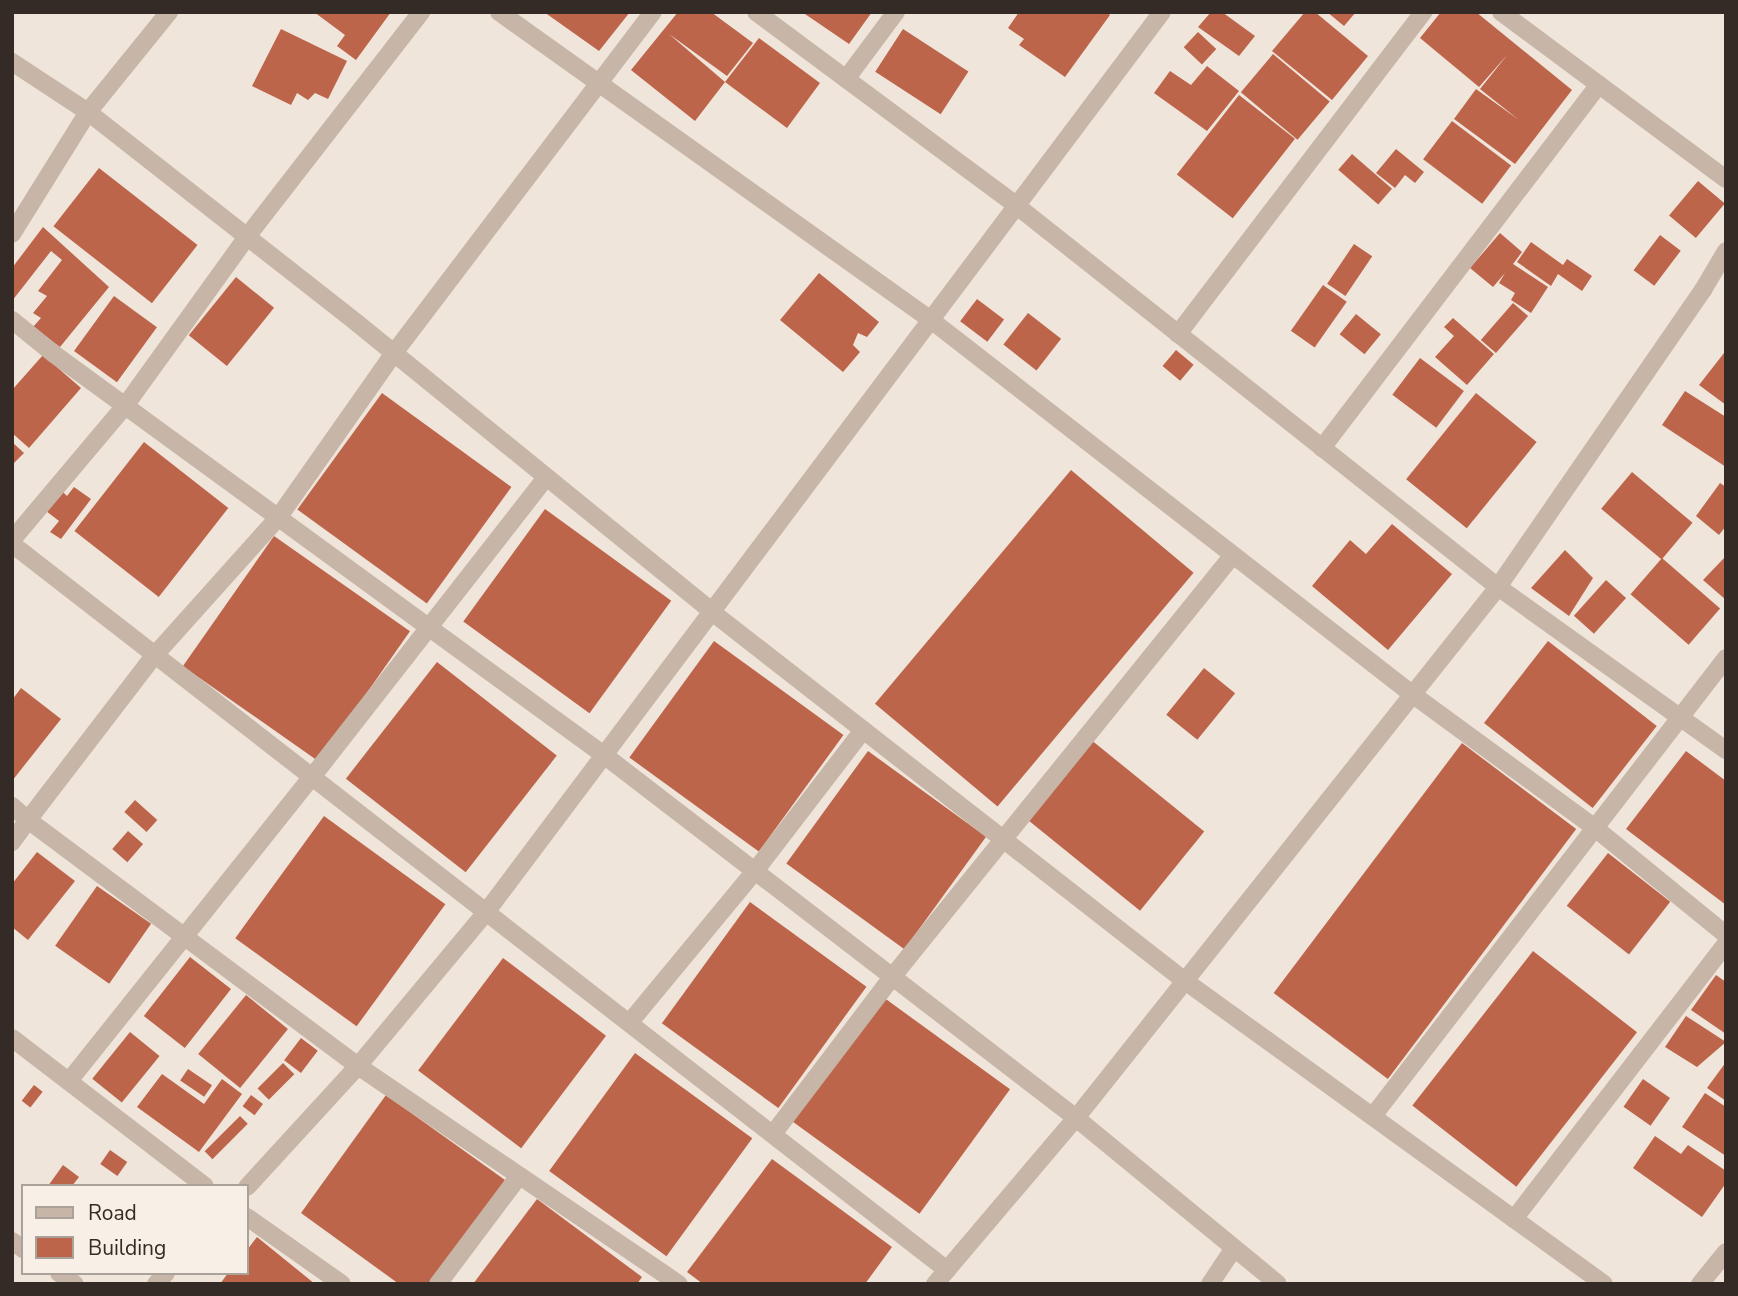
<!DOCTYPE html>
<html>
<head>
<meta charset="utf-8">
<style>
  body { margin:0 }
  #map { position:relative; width:1738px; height:1296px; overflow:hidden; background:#f0e5da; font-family:"Nunito Sans",sans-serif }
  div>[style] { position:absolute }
  .building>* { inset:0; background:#bd654b; transform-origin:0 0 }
  .street>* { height:18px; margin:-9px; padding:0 9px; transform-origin:9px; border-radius:9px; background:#c7b5a7 }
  span { translate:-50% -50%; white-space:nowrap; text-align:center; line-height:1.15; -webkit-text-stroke:5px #f8efe6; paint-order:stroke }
  .frame { position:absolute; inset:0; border:14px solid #342b27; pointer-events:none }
  .legend { position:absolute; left:21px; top:1184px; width:228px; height:91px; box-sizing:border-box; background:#f8efe6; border:2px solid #aaa19a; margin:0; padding:9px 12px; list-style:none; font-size:21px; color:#342b27 }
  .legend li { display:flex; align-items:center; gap:14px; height:35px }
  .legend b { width:35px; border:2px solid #aaa19a }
</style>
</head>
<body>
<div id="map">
  <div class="building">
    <div style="clip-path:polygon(314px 12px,391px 12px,356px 60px,337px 46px,345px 35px)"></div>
    <div style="clip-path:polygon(544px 12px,630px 12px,599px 51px)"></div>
    <div style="clip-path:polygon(678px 12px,711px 12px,753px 43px,727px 76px,669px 34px,725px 82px,759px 38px,820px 83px,787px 128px,725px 82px,695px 121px,631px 70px)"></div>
    <div style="clip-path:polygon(802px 12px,872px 12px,849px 44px)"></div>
    <div style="clip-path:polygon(1019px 12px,1107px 12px,1110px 15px,1065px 77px,1019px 45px,1024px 39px,1008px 28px)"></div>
    <div style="clip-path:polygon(1211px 12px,1222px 12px,1255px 36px,1239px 56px,1198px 27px)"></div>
    <div style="clip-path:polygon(1305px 12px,1315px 12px,1368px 56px,1332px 100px,1272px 51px)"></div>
    <div style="clip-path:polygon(1327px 12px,1356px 12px,1344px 26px)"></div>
    <div style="clip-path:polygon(1441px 12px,1476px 12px,1572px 90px,1515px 164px,1454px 119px,1476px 89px,1519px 120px,1480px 89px,1508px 54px,1479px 87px,1420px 38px)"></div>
    <div style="clip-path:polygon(281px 29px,347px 61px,328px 99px,315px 93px,308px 100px,297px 93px,291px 105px,252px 86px)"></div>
    <div style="left:903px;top:29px;width:78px;height:51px;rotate:33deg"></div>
    <div style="left:1198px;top:32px;width:25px;height:21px;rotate:43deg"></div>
    <div style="left:1273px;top:54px;width:74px;height:50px;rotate:40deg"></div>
    <div style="clip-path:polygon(1207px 66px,1239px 91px,1207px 131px,1154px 93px,1170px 71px,1191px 85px)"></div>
    <div style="left:1239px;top:95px;width:71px;height:101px;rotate:38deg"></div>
    <div style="left:1452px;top:121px;width:74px;height:48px;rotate:37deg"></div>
    <div style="clip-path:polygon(1396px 149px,1424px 172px,1415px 183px,1405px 175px,1395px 188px,1376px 173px)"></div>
    <div style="left:1352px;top:154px;width:53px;height:21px;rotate:41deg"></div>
    <div style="left:99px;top:168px;width:125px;height:74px;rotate:38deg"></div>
    <div style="left:1698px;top:181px;width:35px;height:45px;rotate:40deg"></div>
    <div style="clip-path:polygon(43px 227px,109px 287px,60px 347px,33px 327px,41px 318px,33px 313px,47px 296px,38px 291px,62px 260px,51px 251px,12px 301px,12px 268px)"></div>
    <div style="clip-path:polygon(1500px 233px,1522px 252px,1513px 264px,1548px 287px,1531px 313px,1511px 300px,1515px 293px,1499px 283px,1505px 273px,1493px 287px,1470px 268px)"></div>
    <div style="left:1660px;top:235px;width:26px;height:44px;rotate:37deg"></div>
    <div style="clip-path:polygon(1531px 242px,1563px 265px,1567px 259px,1592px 276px,1582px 291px,1558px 274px,1551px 286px,1517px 262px)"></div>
    <div style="left:1354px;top:244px;width:22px;height:48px;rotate:34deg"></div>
    <div style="clip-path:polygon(819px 273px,879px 322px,867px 337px,858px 333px,853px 345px,860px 352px,843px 372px,780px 320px)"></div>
    <div style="left:236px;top:277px;width:49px;height:75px;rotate:39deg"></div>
    <div style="left:1323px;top:285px;width:29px;height:56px;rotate:35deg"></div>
    <div style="left:114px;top:296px;width:53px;height:68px;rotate:36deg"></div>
    <div style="left:977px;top:299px;width:34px;height:28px;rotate:37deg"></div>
    <div style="left:1513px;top:303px;width:20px;height:49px;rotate:41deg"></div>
    <div style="left:1028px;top:313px;width:42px;height:40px;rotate:38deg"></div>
    <div style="left:1356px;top:314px;width:32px;height:26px;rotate:39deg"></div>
    <div style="clip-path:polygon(1453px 318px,1494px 354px,1467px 385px,1435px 357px,1454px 336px,1444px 327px)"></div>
    <div style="left:1176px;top:350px;width:23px;height:21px;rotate:40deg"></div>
    <div style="clip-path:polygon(1724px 353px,1726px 354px,1726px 405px,1699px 385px)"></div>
    <div style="clip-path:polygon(43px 355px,81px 388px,29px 448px,12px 433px,12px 390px)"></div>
    <div style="left:1420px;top:358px;width:55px;height:46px;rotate:37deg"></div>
    <div style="clip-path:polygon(1685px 391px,1726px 417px,1726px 467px,1662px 425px)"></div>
    <div style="left:382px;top:393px;width:160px;height:144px;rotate:36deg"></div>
    <div style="left:1476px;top:393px;width:78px;height:111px;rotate:39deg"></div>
    <div style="clip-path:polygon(12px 442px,24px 453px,12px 465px)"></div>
    <div style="left:144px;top:442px;width:107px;height:113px;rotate:38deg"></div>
    <div style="left:1071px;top:470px;width:160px;height:305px;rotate:40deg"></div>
    <div style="left:1632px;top:472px;width:79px;height:48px;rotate:40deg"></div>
    <div style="clip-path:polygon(1720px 483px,1726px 487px,1726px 526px,1719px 535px,1696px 516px)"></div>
    <div style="clip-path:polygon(74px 487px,91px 499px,61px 539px,50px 532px,59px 521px,46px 511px,62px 491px,67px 496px)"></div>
    <div style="left:545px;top:509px;width:156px;height:139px;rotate:36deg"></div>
    <div style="clip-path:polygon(1392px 524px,1452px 574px,1388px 650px,1312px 586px,1350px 540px,1366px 554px)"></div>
    <div style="left:274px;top:536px;width:166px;height:159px;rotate:35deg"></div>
    <div style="clip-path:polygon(1565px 550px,1593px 578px,1569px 616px,1531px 588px)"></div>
    <div style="clip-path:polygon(1726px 556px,1726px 600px,1703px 580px)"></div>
    <div style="left:1662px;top:558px;width:77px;height:48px;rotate:41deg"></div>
    <div style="left:1606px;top:580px;width:27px;height:48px;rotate:42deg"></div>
    <div style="left:714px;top:641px;width:160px;height:144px;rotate:36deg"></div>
    <div style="left:1548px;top:641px;width:138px;height:104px;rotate:38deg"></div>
    <div style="left:437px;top:662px;width:152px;height:148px;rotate:38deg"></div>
    <div style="left:1204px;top:668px;width:40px;height:60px;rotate:39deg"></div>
    <div style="clip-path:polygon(21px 688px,61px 719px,12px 781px,12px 700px)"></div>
    <div style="left:1090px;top:739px;width:147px;height:102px;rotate:39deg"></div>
    <div style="left:1462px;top:743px;width:143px;height:313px;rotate:37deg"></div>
    <div style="left:868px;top:751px;width:146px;height:139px;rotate:36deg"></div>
    <div style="clip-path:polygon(1686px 751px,1726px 781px,1726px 905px,1626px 829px)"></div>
    <div style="left:135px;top:800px;width:30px;height:16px;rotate:42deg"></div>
    <div style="left:324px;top:816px;width:150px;height:151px;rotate:36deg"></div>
    <div style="left:128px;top:831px;width:20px;height:24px;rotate:41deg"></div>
    <div style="clip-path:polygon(37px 852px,75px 881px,28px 940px,12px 927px,12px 884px)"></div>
    <div style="left:1608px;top:853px;width:79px;height:67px;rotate:38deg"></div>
    <div style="left:97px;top:886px;width:66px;height:73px;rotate:35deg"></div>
    <div style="left:750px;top:902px;width:144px;height:150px;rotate:36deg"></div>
    <div style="left:1533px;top:951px;width:132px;height:196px;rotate:38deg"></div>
    <div style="left:190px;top:957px;width:52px;height:75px;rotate:38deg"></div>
    <div style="left:503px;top:958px;width:129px;height:141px;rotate:37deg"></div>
    <div style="clip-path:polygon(1716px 975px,1726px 982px,1726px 1034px,1691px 1010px)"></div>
    <div style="left:246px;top:995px;width:54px;height:76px;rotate:39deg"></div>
    <div style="left:883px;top:997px;width:157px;height:154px;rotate:36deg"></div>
    <div style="clip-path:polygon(1686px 1016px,1726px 1042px,1697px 1067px,1665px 1047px)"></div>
    <div style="left:130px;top:1032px;width:38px;height:60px;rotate:39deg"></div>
    <div style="left:301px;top:1038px;width:21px;height:28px;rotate:37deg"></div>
    <div style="left:635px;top:1053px;width:145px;height:146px;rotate:36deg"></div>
    <div style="clip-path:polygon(1726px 1062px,1726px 1101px,1707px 1088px)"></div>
    <div style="left:283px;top:1063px;width:16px;height:36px;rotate:45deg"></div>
    <div style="left:188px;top:1069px;width:29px;height:14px;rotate:34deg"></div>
    <div style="clip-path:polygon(162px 1074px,204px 1104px,222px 1079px,242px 1094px,199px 1152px,137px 1107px)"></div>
    <div style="left:1643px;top:1079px;width:33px;height:34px;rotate:35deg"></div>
    <div style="left:34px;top:1085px;width:11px;height:20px;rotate:38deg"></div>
    <div style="clip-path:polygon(1705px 1093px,1726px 1107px,1726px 1156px,1682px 1127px)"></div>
    <div style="left:251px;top:1095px;width:15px;height:14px;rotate:37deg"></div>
    <div style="clip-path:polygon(386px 1095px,505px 1180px,431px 1284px,399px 1284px,301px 1213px)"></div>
    <div style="left:240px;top:1116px;width:11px;height:50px;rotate:45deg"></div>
    <div style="clip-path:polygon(1655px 1136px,1681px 1154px,1688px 1145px,1726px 1171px,1726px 1183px,1702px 1217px,1633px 1168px)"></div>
    <div style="left:110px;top:1150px;width:21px;height:17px;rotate:35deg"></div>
    <div style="clip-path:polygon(772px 1159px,892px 1247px,865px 1284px,703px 1284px,687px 1272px)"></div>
    <div style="clip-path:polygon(63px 1165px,79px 1177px,72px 1186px,48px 1186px)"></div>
    <div style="clip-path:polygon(537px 1199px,642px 1277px,637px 1284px,473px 1284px)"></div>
    <div style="clip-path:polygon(257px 1237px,315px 1284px,220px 1284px,228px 1273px,247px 1273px,247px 1250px)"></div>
  </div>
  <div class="street">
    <div style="left:499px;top:12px;width:531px;rotate:35.49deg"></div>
    <div style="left:931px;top:320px;width:609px;rotate:37.87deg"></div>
    <div style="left:1412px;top:694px;width:227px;rotate:36.2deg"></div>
    <div style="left:1595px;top:828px;width:169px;rotate:39.2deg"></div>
    <div style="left:756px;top:12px;width:325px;rotate:36.6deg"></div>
    <div style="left:1017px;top:206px;width:614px;rotate:38.38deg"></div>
    <div style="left:1498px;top:587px;width:280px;rotate:35.6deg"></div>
    <div style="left:1501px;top:12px;width:280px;rotate:36.6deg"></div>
    <div style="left:12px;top:62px;width:91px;rotate:33.3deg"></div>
    <div style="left:88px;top:112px;width:342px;rotate:38.1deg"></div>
    <div style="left:357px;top:323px;width:458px;rotate:39.1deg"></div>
    <div style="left:712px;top:612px;width:600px;rotate:37.96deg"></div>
    <div style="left:1185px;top:981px;width:517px;rotate:35.87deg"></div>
    <div style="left:846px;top:79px;width:84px;rotate:-53.3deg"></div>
    <div style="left:12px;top:234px;width:144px;rotate:-58.1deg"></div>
    <div style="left:88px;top:112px;width:129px;rotate:-51deg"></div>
    <div style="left:12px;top:320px;width:54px;rotate:39deg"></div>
    <div style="left:54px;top:354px;width:681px;rotate:36.1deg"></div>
    <div style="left:604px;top:755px;width:595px;rotate:37.56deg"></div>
    <div style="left:1076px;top:1118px;width:261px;rotate:39.4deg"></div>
    <div style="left:1178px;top:334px;width:405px;rotate:-52.7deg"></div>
    <div style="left:1322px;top:448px;width:457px;rotate:-52.7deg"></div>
    <div style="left:12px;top:540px;width:175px;rotate:-49.9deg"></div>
    <div style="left:125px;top:406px;width:207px;rotate:-54.2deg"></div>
    <div style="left:246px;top:238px;width:286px;rotate:-52.2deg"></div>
    <div style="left:12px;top:544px;width:1184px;rotate:37.83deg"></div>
    <div style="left:12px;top:806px;width:21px;rotate:41deg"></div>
    <div style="left:28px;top:820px;width:207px;rotate:-52.5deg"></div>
    <div style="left:154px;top:656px;width:186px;rotate:-48.1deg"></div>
    <div style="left:278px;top:518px;width:202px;rotate:-54.9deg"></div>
    <div style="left:394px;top:353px;width:428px;rotate:-52.8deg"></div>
    <div style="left:12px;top:842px;width:27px;rotate:-54deg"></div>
    <div style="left:28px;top:820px;width:412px;rotate:36.7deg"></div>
    <div style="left:358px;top:1066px;width:388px;rotate:34.2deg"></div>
    <div style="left:630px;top:1022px;width:196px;rotate:-50.4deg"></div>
    <div style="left:755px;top:871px;width:178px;rotate:-52.5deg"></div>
    <div style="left:12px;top:1038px;width:243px;rotate:37.5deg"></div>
    <div style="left:69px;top:1081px;width:389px;rotate:-51.4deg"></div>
    <div style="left:312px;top:777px;width:380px;rotate:-52deg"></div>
    <div style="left:1373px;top:1116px;width:578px;rotate:-52.38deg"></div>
    <div style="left:773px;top:1134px;width:198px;rotate:-52.8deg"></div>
    <div style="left:893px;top:976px;width:541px;rotate:-51.08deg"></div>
    <div style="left:247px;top:1187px;width:164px;rotate:-47.5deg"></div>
    <div style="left:358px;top:1066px;width:202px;rotate:-50.2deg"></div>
    <div style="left:487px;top:911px;width:1124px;rotate:-53.1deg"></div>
    <div style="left:247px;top:1217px;width:116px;rotate:35.2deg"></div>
    <div style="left:1514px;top:1219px;width:347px;rotate:-52.4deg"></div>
    <div style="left:12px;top:1241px;width:14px;rotate:36deg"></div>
    <div style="left:59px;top:1273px;width:19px;rotate:35deg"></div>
    <div style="left:156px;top:1284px;width:15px;rotate:-48deg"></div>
    <div style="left:438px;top:1284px;width:135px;rotate:-53.1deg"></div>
    <div style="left:935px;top:1284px;width:218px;rotate:-49.7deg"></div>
    <div style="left:1076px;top:1118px;width:678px;rotate:-51.52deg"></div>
    <div style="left:1498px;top:587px;width:361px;rotate:-55.4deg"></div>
    <div style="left:1703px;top:290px;width:45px;rotate:-59.5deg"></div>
    <div style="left:1210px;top:1284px;width:43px;rotate:-56.3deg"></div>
    <div style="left:1700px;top:1284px;width:41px;rotate:-50.9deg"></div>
  </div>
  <div class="frame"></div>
  <ul class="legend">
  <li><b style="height:9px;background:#c7b5a7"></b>Road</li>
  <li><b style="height:19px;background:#bd654b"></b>Building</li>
  </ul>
</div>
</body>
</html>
